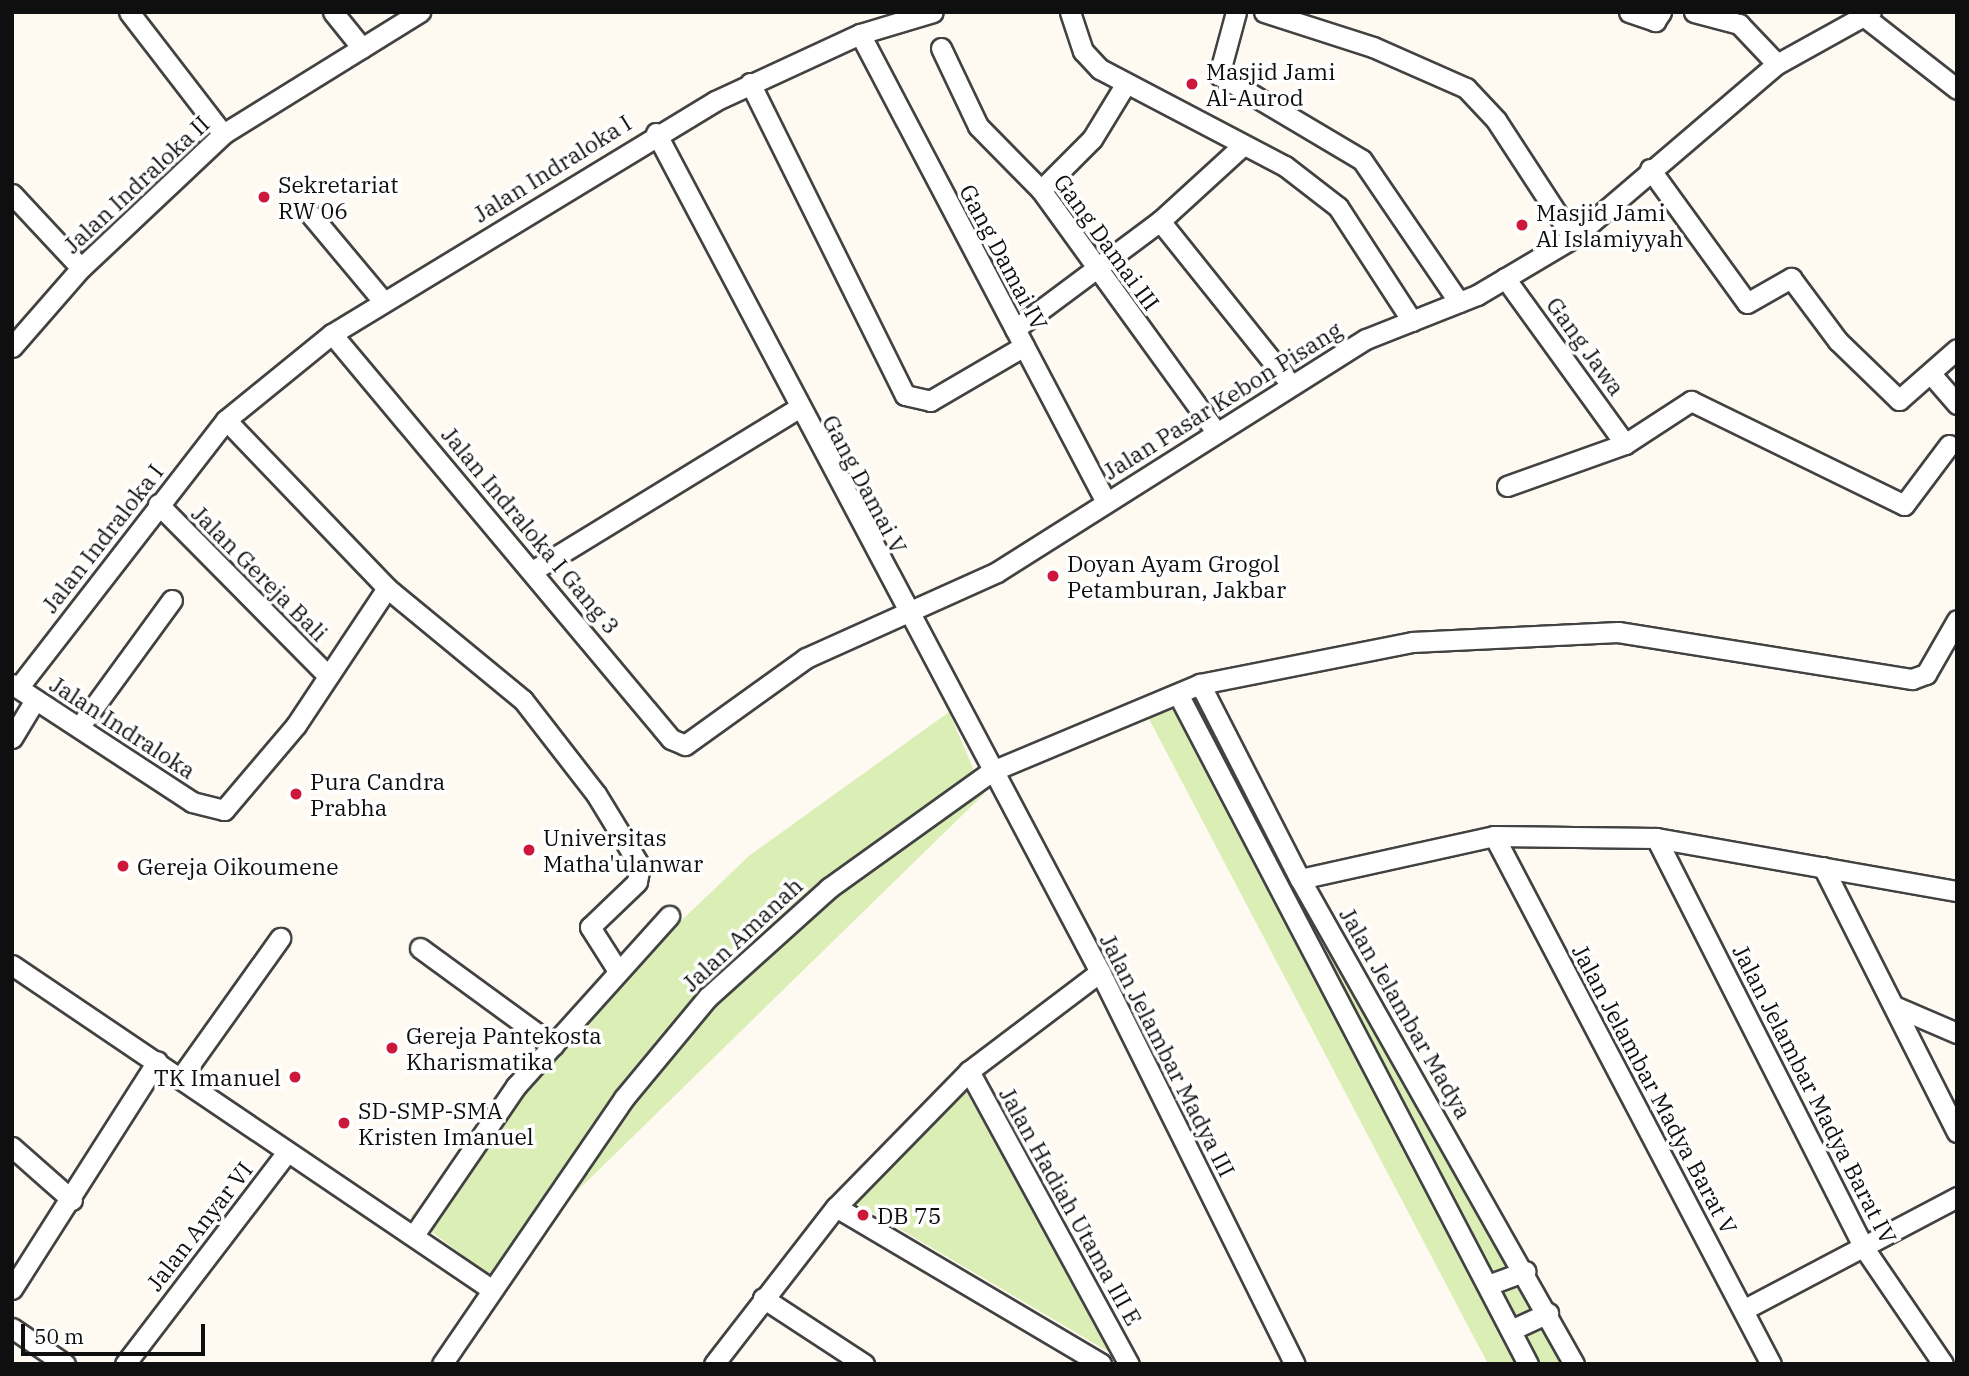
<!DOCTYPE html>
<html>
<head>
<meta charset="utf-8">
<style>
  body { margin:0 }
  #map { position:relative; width:1969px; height:1376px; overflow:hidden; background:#fffaf1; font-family:"IBM Plex Serif",serif }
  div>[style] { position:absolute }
  .green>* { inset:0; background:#dbeeb6 }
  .roads { filter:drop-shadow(2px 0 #424242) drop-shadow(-2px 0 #424242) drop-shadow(0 2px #424242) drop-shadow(0 -2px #424242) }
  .minor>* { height:19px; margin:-9.5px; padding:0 9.5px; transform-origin:9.5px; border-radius:9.5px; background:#fff }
  .dots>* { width:19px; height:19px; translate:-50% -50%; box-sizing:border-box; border:4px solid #fff; border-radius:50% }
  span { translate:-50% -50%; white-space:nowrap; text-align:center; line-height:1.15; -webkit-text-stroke:7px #fff; paint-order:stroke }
  .poi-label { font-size:23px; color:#0f0f0f }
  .left { translate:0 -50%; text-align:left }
  .right { translate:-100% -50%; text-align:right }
  .street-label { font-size:23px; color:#0f0f0f }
  .frame { position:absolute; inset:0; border:14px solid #0f0f0f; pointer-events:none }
  .scale { position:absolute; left:21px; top:1324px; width:184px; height:32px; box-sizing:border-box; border:4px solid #0f0f0f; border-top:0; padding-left:9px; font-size:21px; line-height:24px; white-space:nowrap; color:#0f0f0f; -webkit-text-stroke:5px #fff; paint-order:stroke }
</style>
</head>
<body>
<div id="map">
  <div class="green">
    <div style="clip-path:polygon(1207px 684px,1582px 1364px,1488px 1364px,1149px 719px)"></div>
    <div style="clip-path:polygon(949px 712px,984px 794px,490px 1276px,411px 1216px,661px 940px,750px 855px)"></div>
    <div style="clip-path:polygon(965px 1089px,1109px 1352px,854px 1202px)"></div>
  </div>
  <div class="roads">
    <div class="minor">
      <div style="left:129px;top:12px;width:154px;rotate:52.4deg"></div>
      <div style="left:333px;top:12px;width:46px;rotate:51.1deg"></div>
      <div style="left:1070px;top:12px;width:41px;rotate:71.6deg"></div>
      <div style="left:1083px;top:51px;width:25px;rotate:47deg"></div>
      <div style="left:1100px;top:69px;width:209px;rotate:27.7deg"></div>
      <div style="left:1285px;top:166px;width:67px;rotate:37.7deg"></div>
      <div style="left:1338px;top:207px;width:136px;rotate:57deg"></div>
      <div style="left:1236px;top:12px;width:65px;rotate:105.1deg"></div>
      <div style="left:1219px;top:75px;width:166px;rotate:30.7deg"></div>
      <div style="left:1362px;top:160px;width:172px;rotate:55.7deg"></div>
      <div style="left:1264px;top:12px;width:114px;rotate:17.8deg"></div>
      <div style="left:1373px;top:47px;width:102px;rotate:23.8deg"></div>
      <div style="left:1466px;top:88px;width:44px;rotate:46.8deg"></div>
      <div style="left:1496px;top:120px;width:141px;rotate:56.9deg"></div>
      <div style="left:1629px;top:12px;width:28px;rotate:19deg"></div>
      <div style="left:1655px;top:21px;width:11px;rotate:-56deg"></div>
      <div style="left:1694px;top:12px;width:47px;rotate:14.9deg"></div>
      <div style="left:1739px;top:24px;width:55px;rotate:46.5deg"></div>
      <div style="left:1865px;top:17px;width:117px;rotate:38deg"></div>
      <div style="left:860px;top:34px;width:529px;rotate:62.27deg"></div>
      <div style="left:941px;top:48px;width:86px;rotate:64.6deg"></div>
      <div style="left:978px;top:126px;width:90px;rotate:45.5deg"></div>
      <div style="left:1041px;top:190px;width:296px;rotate:54.1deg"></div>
      <div style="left:750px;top:83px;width:348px;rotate:63.6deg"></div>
      <div style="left:905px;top:395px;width:26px;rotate:13deg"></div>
      <div style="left:930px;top:401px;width:109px;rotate:-30.3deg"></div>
      <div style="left:656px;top:133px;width:949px;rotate:62.11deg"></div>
      <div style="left:1100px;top:972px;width:438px;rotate:63.6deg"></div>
      <div style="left:1650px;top:169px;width:165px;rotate:54.1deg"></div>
      <div style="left:1747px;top:303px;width:51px;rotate:-29.6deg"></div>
      <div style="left:1791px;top:278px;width:79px;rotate:53.3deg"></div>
      <div style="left:1838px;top:341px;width:85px;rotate:44deg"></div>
      <div style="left:1899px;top:400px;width:77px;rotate:-41.3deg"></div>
      <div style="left:1041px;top:190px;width:72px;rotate:-45deg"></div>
      <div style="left:1092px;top:139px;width:63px;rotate:-58.6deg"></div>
      <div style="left:12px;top:194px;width:101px;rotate:47deg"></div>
      <div style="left:311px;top:215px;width:112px;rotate:50.1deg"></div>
      <div style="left:1160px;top:221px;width:208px;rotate:51.3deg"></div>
      <div style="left:1505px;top:278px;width:205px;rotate:54.1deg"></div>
      <div style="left:1015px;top:329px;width:181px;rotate:-36.7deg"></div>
      <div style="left:1160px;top:221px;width:111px;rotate:-42.4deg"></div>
      <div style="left:332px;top:334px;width:528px;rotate:50.07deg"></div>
      <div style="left:671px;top:739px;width:15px;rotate:23deg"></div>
      <div style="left:685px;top:745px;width:149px;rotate:-35.7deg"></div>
      <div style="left:806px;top:658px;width:209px;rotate:-24.2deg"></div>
      <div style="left:997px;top:572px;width:436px;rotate:-32.3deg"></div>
      <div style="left:1366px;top:339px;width:119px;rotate:-21.6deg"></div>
      <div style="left:1477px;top:295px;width:112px;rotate:-30.7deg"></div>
      <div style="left:1573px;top:238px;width:268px;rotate:-40.5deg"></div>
      <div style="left:1777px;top:64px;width:107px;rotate:-29deg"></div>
      <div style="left:12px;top:347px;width:105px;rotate:-48.9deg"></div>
      <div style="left:81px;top:268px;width:195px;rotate:-43.3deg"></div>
      <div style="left:223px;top:134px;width:232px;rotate:-31.8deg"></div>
      <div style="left:1931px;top:374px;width:40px;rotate:49deg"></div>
      <div style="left:226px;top:420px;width:233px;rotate:46.2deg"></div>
      <div style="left:387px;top:588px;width:176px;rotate:39.5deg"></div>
      <div style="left:523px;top:700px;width:119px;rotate:52.2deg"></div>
      <div style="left:596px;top:794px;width:84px;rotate:58.6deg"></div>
      <div style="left:640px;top:866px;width:16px;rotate:101deg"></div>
      <div style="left:637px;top:882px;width:65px;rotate:136.2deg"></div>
      <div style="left:590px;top:927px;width:52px;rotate:57.5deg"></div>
      <div style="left:1507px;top:486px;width:125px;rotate:-19.6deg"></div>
      <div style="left:1625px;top:444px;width:79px;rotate:-33.1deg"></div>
      <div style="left:1691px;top:401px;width:237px;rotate:26deg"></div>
      <div style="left:1904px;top:505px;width:75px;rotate:-53.1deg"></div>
      <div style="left:158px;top:504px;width:242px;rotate:45.3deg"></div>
      <div style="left:534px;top:570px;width:308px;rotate:-31.5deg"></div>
      <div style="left:12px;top:684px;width:215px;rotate:33.2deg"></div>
      <div style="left:192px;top:802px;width:33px;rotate:14deg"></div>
      <div style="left:224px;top:810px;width:111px;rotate:-49.7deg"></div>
      <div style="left:296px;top:725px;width:164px;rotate:-56.4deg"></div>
      <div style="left:1200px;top:684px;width:219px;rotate:62.9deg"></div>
      <div style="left:1300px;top:879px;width:557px;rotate:60.54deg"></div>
      <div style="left:18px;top:688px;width:339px;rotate:-52.2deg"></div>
      <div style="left:226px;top:420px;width:136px;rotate:-39.1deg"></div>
      <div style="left:332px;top:334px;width:448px;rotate:-31.3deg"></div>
      <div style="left:715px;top:101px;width:160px;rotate:-24.8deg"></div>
      <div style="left:860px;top:34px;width:76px;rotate:-16.8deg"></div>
      <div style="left:1178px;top:694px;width:756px;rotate:62.42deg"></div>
      <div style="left:80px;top:726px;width:156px;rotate:-53.9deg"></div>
      <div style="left:12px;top:738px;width:44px;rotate:-58.8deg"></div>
      <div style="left:1494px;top:836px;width:596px;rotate:62.32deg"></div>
      <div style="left:1656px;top:838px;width:460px;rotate:63.1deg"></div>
      <div style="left:1864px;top:1248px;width:140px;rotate:55.7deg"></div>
      <div style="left:1823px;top:867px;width:297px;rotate:63.2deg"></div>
      <div style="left:1300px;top:879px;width:199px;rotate:-12.5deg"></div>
      <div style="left:1494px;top:836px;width:162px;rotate:0.7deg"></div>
      <div style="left:1656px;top:838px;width:306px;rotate:10deg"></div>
      <div style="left:420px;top:948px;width:165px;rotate:36.1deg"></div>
      <div style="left:12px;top:965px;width:578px;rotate:34.07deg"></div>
      <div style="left:1894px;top:1006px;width:69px;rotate:23.2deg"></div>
      <div style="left:969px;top:1071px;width:334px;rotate:61.4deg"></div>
      <div style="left:181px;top:1077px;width:171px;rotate:-54.5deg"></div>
      <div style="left:12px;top:1147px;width:80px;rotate:41.5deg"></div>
      <div style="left:836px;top:1207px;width:308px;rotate:30.6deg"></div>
      <div style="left:414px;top:1235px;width:181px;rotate:-55.6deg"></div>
      <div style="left:516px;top:1086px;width:229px;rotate:-48deg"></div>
      <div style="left:1488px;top:1285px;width:40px;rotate:-20.2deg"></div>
      <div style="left:12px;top:1289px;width:270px;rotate:-57.5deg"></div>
      <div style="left:763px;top:1298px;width:121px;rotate:33.2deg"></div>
      <div style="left:1743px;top:1310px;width:242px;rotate:-27.8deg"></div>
      <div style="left:12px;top:1328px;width:64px;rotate:34.2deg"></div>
      <div style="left:1511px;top:1330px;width:41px;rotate:-24.7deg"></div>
      <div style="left:125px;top:1364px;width:267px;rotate:-52.6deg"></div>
      <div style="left:442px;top:1364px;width:322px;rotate:-55.6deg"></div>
      <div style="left:624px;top:1098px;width:131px;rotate:-50.3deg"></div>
      <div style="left:708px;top:997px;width:163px;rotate:-42deg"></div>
      <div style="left:829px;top:888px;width:201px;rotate:-35.7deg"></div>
      <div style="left:992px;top:771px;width:225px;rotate:-22.7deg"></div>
      <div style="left:1200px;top:684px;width:216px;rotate:-11.2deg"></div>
      <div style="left:1412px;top:642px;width:206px;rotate:-2.8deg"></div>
      <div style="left:1618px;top:632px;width:298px;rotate:9.1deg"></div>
      <div style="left:1912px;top:679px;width:15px;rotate:-20deg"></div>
      <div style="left:1926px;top:674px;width:62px;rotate:-60.1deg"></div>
      <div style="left:714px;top:1364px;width:199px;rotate:-52.2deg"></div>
      <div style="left:836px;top:1207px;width:190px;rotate:-45.6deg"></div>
      <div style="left:969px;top:1071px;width:164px;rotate:-37.1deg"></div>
    </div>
  </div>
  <div class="dots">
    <div style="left:1192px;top:84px;background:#ce183b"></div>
    <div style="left:264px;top:197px;background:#ce183b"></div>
    <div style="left:1522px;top:225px;background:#ce183b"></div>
    <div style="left:1053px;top:576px;background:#ce183b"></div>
    <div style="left:296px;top:794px;background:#ce183b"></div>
    <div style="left:529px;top:850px;background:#ce183b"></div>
    <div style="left:123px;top:866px;background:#ce183b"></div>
    <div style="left:392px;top:1048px;background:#ce183b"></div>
    <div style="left:295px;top:1077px;background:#ce183b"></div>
    <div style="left:344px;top:1123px;background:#ce183b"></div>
    <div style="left:863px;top:1215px;background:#ce183b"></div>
  </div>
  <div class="poi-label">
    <span class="left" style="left:1206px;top:84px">Masjid Jami<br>Al-Aurod</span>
    <span class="left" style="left:278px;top:197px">Sekretariat<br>RW 06</span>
    <span class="left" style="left:1536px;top:225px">Masjid Jami<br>Al Islamiyyah</span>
    <span class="left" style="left:1067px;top:576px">Doyan Ayam Grogol<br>Petamburan, Jakbar</span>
    <span class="left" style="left:310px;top:794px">Pura Candra<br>Prabha</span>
    <span class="left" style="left:543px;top:850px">Universitas<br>Matha'ulanwar</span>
    <span class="left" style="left:137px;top:866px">Gereja Oikoumene</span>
    <span class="left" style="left:406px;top:1048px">Gereja Pantekosta<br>Kharismatika</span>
    <span class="right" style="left:281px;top:1077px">TK Imanuel</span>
    <span class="left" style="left:358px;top:1123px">SD-SMP-SMA<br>Kristen Imanuel</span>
    <span class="left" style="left:877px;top:1215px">DB 75</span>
  </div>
  <div class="street-label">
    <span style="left:552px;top:168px;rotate:-32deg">Jalan Indraloka I</span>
    <span style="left:136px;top:184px;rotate:-43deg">Jalan Indraloka II</span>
    <span style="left:1107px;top:242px;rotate:54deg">Gang Damai III</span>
    <span style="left:1004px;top:257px;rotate:62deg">Gang Damai IV</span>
    <span style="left:1586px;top:346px;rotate:54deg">Gang Jawa</span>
    <span style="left:1222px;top:400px;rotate:-32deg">Jalan Pasar Kebon Pisang</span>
    <span style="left:865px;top:484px;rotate:62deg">Gang Damai V</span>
    <span style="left:531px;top:530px;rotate:50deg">Jalan Indraloka I Gang 3</span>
    <span style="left:102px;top:538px;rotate:-52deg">Jalan Indraloka I</span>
    <span style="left:260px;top:573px;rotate:45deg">Jalan Gereja Bali</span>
    <span style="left:123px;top:727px;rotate:33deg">Jalan Indraloka</span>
    <span style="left:742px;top:934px;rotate:-43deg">Jalan Amanah</span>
    <span style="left:1406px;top:1013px;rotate:60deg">Jalan Jelambar Madya</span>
    <span style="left:1168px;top:1055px;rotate:63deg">Jalan Jelambar Madya III</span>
    <span style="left:1655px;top:1089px;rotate:62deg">Jalan Jelambar Madya Barat V</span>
    <span style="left:1815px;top:1094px;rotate:63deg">Jalan Jelambar Madya Barat IV</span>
    <span style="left:1071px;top:1206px;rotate:61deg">Jalan Hadiah Utama III E</span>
    <span style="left:199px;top:1226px;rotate:-52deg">Jalan Anyar VI</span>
  </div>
  <div class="frame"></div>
  <div class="scale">50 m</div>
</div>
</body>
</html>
